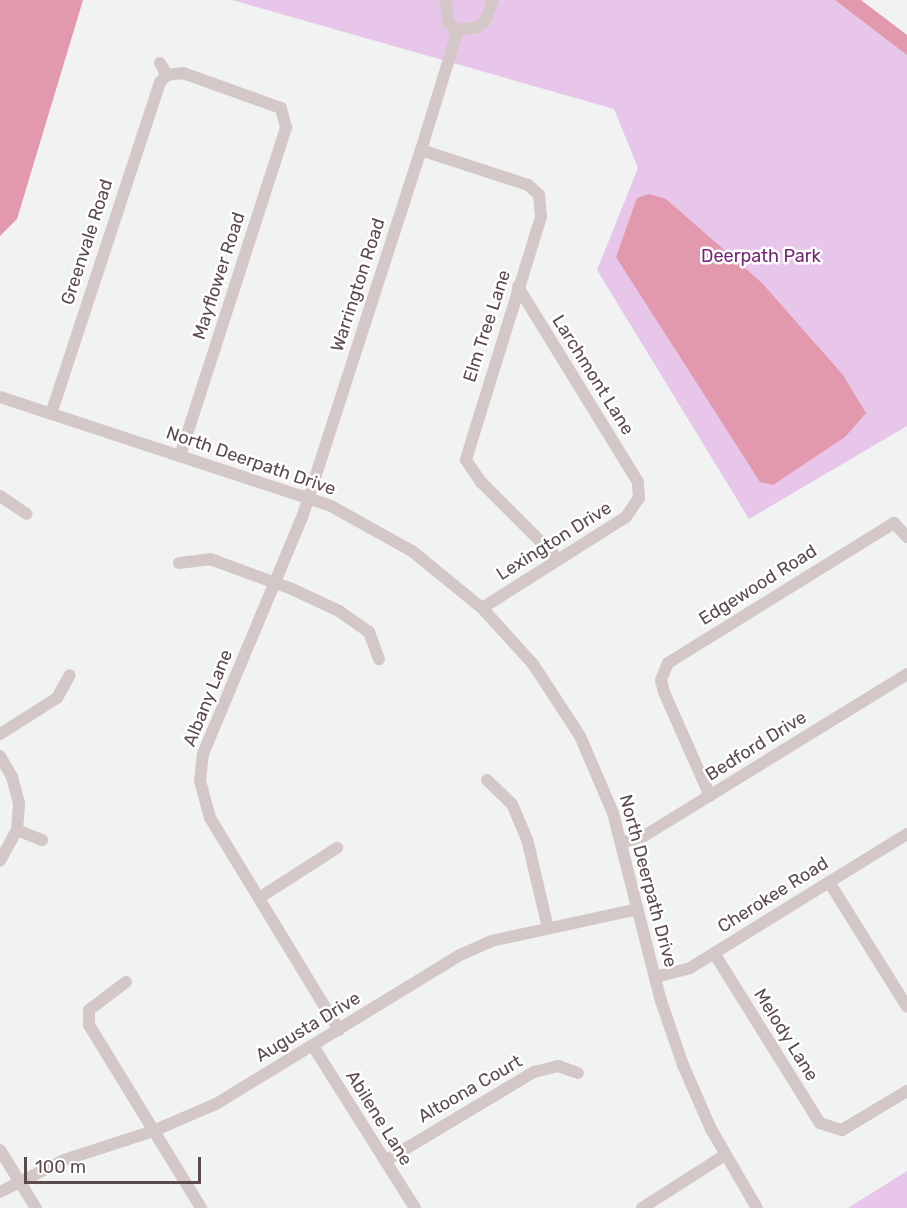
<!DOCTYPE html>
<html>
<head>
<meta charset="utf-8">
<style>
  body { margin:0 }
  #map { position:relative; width:907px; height:1208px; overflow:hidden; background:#f1f3f2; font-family:Rubik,sans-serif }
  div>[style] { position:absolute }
  .green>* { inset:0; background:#e7c6ea }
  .water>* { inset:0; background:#e299ad }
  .minor>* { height:12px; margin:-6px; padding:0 6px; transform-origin:6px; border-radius:6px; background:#d4c7c7 }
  span { translate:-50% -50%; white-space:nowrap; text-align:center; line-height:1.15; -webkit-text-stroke:5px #fff; paint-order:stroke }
  .street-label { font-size:18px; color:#5c4b4c }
  .park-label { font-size:18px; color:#762475 }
  .scale { position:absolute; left:24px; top:1157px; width:177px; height:27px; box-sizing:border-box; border:3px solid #5c4b4c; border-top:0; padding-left:8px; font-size:18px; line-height:21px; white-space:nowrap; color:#5c4b4c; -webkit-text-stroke:4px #fff; paint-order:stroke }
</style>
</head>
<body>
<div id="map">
  <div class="green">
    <div style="clip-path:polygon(232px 0,854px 0,907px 39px,907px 426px,749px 519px,597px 270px,638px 168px,614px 109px)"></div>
    <div style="clip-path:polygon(907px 1171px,907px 1208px,848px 1208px)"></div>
  </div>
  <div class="water">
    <div style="clip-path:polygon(0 0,83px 0,17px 219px,0 236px)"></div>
    <div style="clip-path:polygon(835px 0,861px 0,907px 35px,907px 55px)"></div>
    <div style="clip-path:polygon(649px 194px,666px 199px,762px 283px,843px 375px,866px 413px,845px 437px,773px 485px,760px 482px,616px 257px,637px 198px)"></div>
  </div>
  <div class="minor">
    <div style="left:458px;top:30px;width:19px;rotate:-9deg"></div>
    <div style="left:477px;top:27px;width:10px;rotate:-37deg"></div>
    <div style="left:485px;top:21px;width:22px;rotate:-69deg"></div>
    <div style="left:160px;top:63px;width:14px;rotate:60deg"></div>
    <div style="left:421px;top:150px;width:113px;rotate:18.1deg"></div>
    <div style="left:528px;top:185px;width:15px;rotate:42deg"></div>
    <div style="left:539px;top:195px;width:22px;rotate:85deg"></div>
    <div style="left:541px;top:217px;width:254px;rotate:107.2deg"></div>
    <div style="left:466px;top:460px;width:27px;rotate:56deg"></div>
    <div style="left:481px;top:482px;width:109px;rotate:45deg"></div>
    <div style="left:0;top:397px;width:348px;rotate:18.2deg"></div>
    <div style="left:331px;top:506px;width:93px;rotate:29.1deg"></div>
    <div style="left:412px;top:551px;width:90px;rotate:39.2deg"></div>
    <div style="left:482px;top:608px;width:76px;rotate:47.7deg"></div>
    <div style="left:533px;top:664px;width:86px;rotate:56.9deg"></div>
    <div style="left:580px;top:736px;width:84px;rotate:66.8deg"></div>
    <div style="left:613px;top:813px;width:194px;rotate:75.7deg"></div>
    <div style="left:661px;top:1001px;width:68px;rotate:71deg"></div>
    <div style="left:683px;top:1065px;width:70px;rotate:66.4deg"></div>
    <div style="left:711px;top:1129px;width:91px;rotate:59.8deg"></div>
    <div style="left:51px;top:414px;width:349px;rotate:-71.8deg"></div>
    <div style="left:160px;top:82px;width:10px;rotate:-45deg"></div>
    <div style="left:167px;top:75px;width:16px;rotate:-7deg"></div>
    <div style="left:183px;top:73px;width:104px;rotate:19.7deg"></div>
    <div style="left:180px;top:456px;width:346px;rotate:-72.1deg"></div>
    <div style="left:286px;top:127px;width:20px;rotate:-105deg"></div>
    <div style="left:0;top:496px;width:32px;rotate:34deg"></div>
    <div style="left:179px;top:563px;width:31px;rotate:-7deg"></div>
    <div style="left:210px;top:559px;width:87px;rotate:20.1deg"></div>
    <div style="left:292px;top:589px;width:52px;rotate:25.1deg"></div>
    <div style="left:339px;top:611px;width:37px;rotate:35deg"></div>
    <div style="left:369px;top:632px;width:29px;rotate:70deg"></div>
    <div style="left:482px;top:608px;width:170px;rotate:-32.3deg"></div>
    <div style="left:626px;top:517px;width:23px;rotate:-56deg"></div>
    <div style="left:639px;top:498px;width:16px;rotate:-94deg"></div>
    <div style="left:638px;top:482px;width:229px;rotate:-121.6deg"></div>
    <div style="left:0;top:734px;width:67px;rotate:-32.3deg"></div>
    <div style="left:57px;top:698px;width:26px;rotate:-61deg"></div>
    <div style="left:0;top:756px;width:24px;rotate:60deg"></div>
    <div style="left:12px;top:777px;width:27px;rotate:75deg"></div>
    <div style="left:19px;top:803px;width:27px;rotate:94deg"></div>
    <div style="left:17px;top:830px;width:35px;rotate:119deg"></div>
    <div style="left:487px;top:780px;width:35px;rotate:44deg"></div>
    <div style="left:512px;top:804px;width:38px;rotate:67deg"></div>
    <div style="left:527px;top:839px;width:91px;rotate:76.7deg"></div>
    <div style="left:710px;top:796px;width:114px;rotate:-113.9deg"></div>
    <div style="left:664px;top:692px;width:12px;rotate:-104deg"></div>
    <div style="left:661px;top:680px;width:18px;rotate:-68deg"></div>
    <div style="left:668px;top:663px;width:266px;rotate:-31.8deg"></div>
    <div style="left:894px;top:523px;width:19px;rotate:47deg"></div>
    <div style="left:17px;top:830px;width:27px;rotate:22deg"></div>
    <div style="left:622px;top:843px;width:23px;rotate:-18deg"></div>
    <div style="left:644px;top:836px;width:309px;rotate:-31.6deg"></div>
    <div style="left:829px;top:882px;width:147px;rotate:58deg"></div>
    <div style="left:259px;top:898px;width:93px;rotate:-32.7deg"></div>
    <div style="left:714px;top:953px;width:200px;rotate:58.1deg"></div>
    <div style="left:820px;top:1123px;width:23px;rotate:18deg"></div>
    <div style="left:842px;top:1130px;width:76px;rotate:-31deg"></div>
    <div style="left:655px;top:977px;width:36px;rotate:-14deg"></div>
    <div style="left:690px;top:968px;width:255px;rotate:-31.7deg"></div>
    <div style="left:126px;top:982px;width:46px;rotate:142.9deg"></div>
    <div style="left:89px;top:1010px;width:15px;rotate:90deg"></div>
    <div style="left:89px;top:1025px;width:215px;rotate:58.5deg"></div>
    <div style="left:339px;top:1030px;width:248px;rotate:-121.3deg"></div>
    <div style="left:210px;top:818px;width:38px;rotate:-105deg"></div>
    <div style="left:200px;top:781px;width:27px;rotate:-84deg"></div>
    <div style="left:203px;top:754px;width:259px;rotate:-67.3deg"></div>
    <div style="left:303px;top:515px;width:384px;rotate:-72.1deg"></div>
    <div style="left:421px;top:150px;width:126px;rotate:-72.9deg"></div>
    <div style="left:458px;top:30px;width:12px;rotate:-145deg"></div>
    <div style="left:448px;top:23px;width:23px;rotate:-95deg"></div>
    <div style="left:313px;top:1046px;width:191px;rotate:57.8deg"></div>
    <div style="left:0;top:1150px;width:68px;rotate:58.2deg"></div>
    <div style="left:385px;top:1161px;width:174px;rotate:-30.9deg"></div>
    <div style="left:534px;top:1072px;width:25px;rotate:-14deg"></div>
    <div style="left:558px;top:1066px;width:21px;rotate:19deg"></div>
    <div style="left:0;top:1192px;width:72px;rotate:-26.6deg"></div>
    <div style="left:64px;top:1160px;width:94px;rotate:-18deg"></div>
    <div style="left:153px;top:1131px;width:69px;rotate:-23.2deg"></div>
    <div style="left:216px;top:1104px;width:286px;rotate:-31.4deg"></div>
    <div style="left:460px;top:955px;width:34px;rotate:-24deg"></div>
    <div style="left:491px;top:941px;width:150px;rotate:-12.3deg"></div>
    <div style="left:642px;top:1208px;width:98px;rotate:-32.6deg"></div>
  </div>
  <div class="street-label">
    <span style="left:87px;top:242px;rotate:-72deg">Greenvale Road</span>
    <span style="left:219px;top:276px;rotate:-72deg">Mayflower Road</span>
    <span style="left:358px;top:285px;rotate:-72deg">Warrington Road</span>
    <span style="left:487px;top:326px;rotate:-72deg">Elm Tree Lane</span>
    <span style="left:593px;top:375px;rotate:58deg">Larchmont Lane</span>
    <span style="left:251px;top:461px;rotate:19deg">North Deerpath Drive</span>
    <span style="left:554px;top:541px;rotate:-32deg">Lexington Drive</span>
    <span style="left:758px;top:585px;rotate:-32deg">Edgewood Road</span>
    <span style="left:208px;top:698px;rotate:-68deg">Albany Lane</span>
    <span style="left:756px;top:746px;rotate:-32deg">Bedford Drive</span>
    <span style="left:648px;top:881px;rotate:75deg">North Deerpath Drive</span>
    <span style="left:773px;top:895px;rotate:-32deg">Cherokee Road</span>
    <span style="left:308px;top:1027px;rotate:-31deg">Augusta Drive</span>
    <span style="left:786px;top:1035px;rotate:58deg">Melody Lane</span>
    <span style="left:470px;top:1089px;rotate:-30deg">Altoona Court</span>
    <span style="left:379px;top:1118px;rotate:58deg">Abilene Lane</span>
  </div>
  <div class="park-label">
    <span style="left:761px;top:256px">Deerpath Park</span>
  </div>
  <div class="scale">100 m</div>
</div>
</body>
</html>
